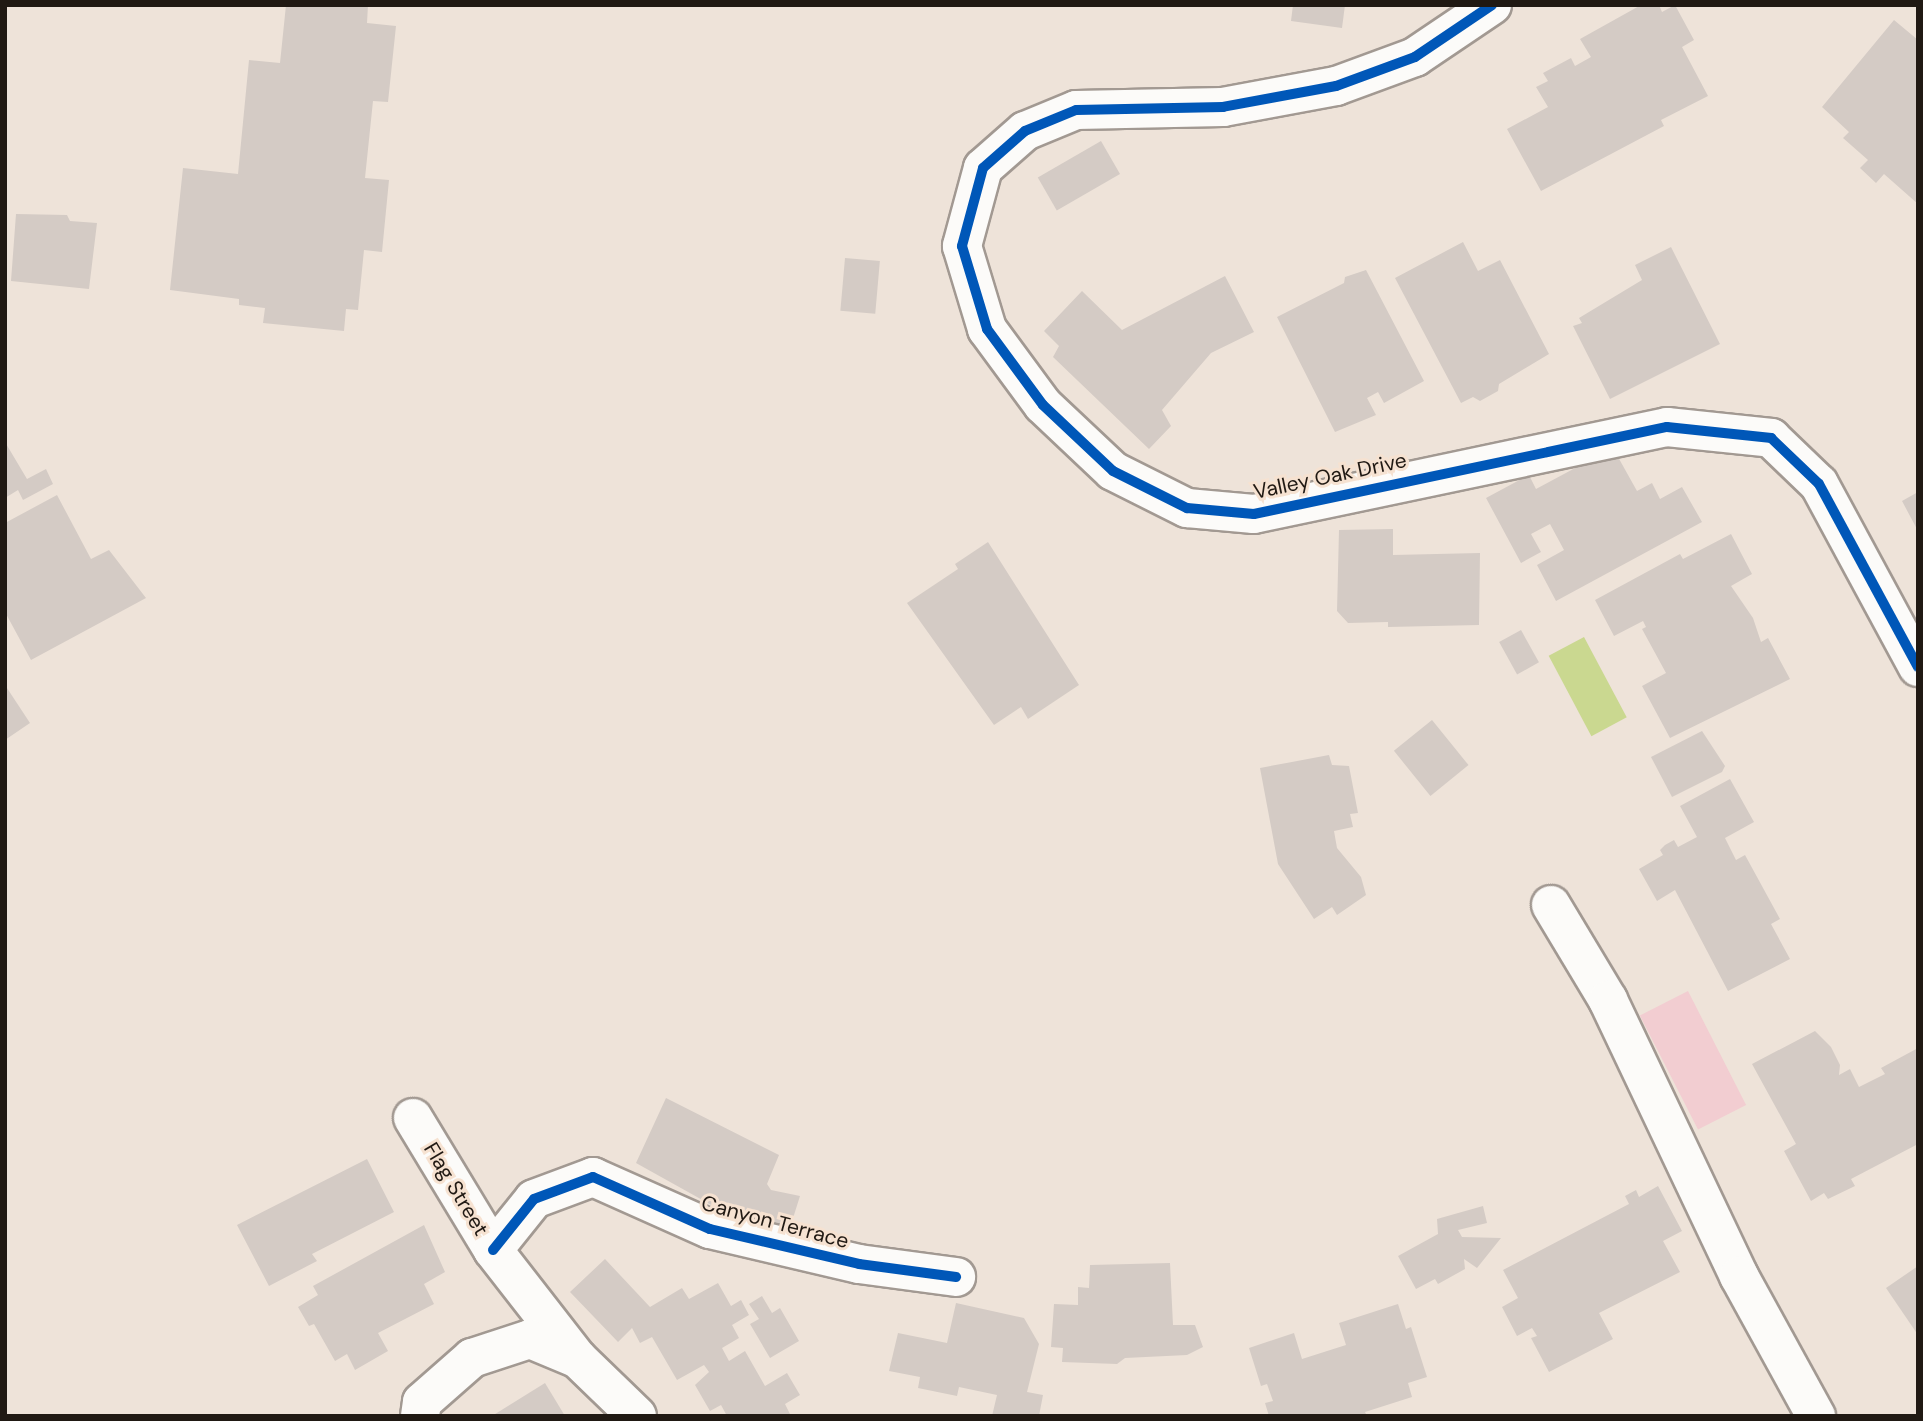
<!DOCTYPE html>
<html>
<head>
<meta charset="utf-8">
<style>
  body { margin:0 }
  #map { position:relative; width:1923px; height:1421px; overflow:hidden; background:#eee3d9; font-family:"DM Sans",sans-serif }
  div>[style] { position:absolute }
  .green>* { inset:0; background:#f2cdd1; transform-origin:0 0 }
  .water>* { inset:0; background:#cad890; transform-origin:0 0 }
  .building>* { inset:0; background:#d4cbc5; transform-origin:0 0 }
  .roads { filter:drop-shadow(2px 0 #a29992) drop-shadow(-2px 0 #a29992) drop-shadow(0 2px #a29992) drop-shadow(0 -2px #a29992) }
  .minor>* { height:38px; margin:-19px; padding:0 19px; transform-origin:19px; border-radius:19px; background:#fcfbf9 }
  .cycleway>* { height:10px; margin:-5px; padding:0 5px; transform-origin:5px; border-radius:5px; background:#0057b8 }
  span { translate:-50% -50%; white-space:nowrap; text-align:center; line-height:1.15; -webkit-text-stroke:6px #f6e2d1; paint-order:stroke }
  .street-label { font-size:21px; color:#201913 }
  .frame { position:absolute; inset:0; border:7px solid #201913; pointer-events:none }
</style>
</head>
<body>
<div id="map">
  <div class="green">
    <div style="left:1688px;top:991px;width:128px;height:54px;rotate:63deg"></div>
  </div>
  <div class="water">
    <div style="left:1584px;top:637px;width:91px;height:40px;rotate:62deg"></div>
  </div>
  <div class="building">
    <div style="clip-path:polygon(286px 5px,368px 5px,367px 23px,396px 26px,388px 102px,373px 101px,365px 178px,389px 180px,382px 252px,364px 250px,358px 310px,346px 309px,344px 331px,263px 323px,265px 308px,239px 305px,239px 299px,170px 290px,183px 168px,238px 174px,249px 60px,280px 63px)"></div>
    <div style="clip-path:polygon(1293px 5px,1345px 5px,1342px 28px,1291px 21px)"></div>
    <div style="clip-path:polygon(1641px 5px,1659px 5px,1662px 12px,1675px 5px,1694px 40px,1682px 47px,1708px 96px,1661px 120px,1664px 126px,1541px 191px,1507px 129px,1548px 107px,1536px 87px,1548px 81px,1543px 73px,1571px 58px,1575px 66px,1591px 57px,1580px 39px)"></div>
    <div style="clip-path:polygon(1894px 20px,1918px 40px,1918px 204px,1884px 174px,1876px 183px,1860px 168px,1868px 160px,1843px 138px,1849px 132px,1822px 107px)"></div>
    <div style="left:1101px;top:141px;width:38px;height:73px;rotate:60deg"></div>
    <div style="clip-path:polygon(16px 214px,67px 215px,70px 221px,97px 223px,89px 289px,11px 281px)"></div>
    <div style="clip-path:polygon(1463px 242px,1478px 271px,1500px 260px,1549px 354px,1499px 384px,1498px 391px,1480px 401px,1473px 397px,1461px 403px,1395px 278px)"></div>
    <div style="clip-path:polygon(1671px 247px,1720px 344px,1610px 399px,1573px 326px,1582px 323px,1579px 318px,1642px 280px,1635px 265px)"></div>
    <div style="left:845px;top:258px;width:35px;height:53px;rotate:5deg"></div>
    <div style="clip-path:polygon(1366px 270px,1424px 381px,1384px 403px,1378px 392px,1367px 398px,1376px 415px,1335px 432px,1277px 317px,1344px 283px,1345px 277px)"></div>
    <div style="clip-path:polygon(1225px 276px,1254px 332px,1211px 353px,1162px 410px,1171px 426px,1149px 449px,1053px 357px,1059px 346px,1044px 331px,1082px 291px,1122px 330px)"></div>
    <div style="clip-path:polygon(5px 442px,27px 479px,46px 469px,53px 484px,23px 500px,18px 490px,5px 498px)"></div>
    <div style="clip-path:polygon(1605px 452px,1618px 457px,1637px 491px,1652px 483px,1660px 499px,1682px 487px,1702px 522px,1556px 601px,1537px 565px,1564px 550px,1550px 524px,1531px 534px,1541px 552px,1521px 563px,1486px 498px,1529px 475px,1536px 489px)"></div>
    <div style="clip-path:polygon(1918px 492px,1918px 531px,1902px 501px)"></div>
    <div style="clip-path:polygon(57px 495px,91px 559px,109px 550px,146px 598px,31px 660px,5px 612px,5px 523px)"></div>
    <div style="clip-path:polygon(1393px 529px,1393px 555px,1480px 553px,1479px 625px,1388px 627px,1388px 622px,1348px 623px,1337px 611px,1339px 530px)"></div>
    <div style="clip-path:polygon(1731px 534px,1752px 574px,1731px 586px,1753px 618px,1761px 642px,1768px 638px,1790px 679px,1670px 738px,1642px 686px,1666px 673px,1642px 629px,1646px 627px,1643px 621px,1614px 636px,1595px 600px,1680px 554px,1683px 559px)"></div>
    <div style="clip-path:polygon(988px 542px,1079px 685px,1028px 719px,1021px 707px,994px 725px,907px 603px,958px 569px,955px 564px)"></div>
    <div style="left:1521px;top:630px;width:37px;height:25px;rotate:61deg"></div>
    <div style="clip-path:polygon(5px 685px,30px 723px,5px 740px)"></div>
    <div style="left:1432px;top:720px;width:58px;height:49px;rotate:51deg"></div>
    <div style="clip-path:polygon(1702px 731px,1725px 766px,1722px 772px,1672px 797px,1651px 757px)"></div>
    <div style="clip-path:polygon(1329px 755px,1332px 765px,1349px 766px,1358px 813px,1350px 814px,1353px 827px,1334px 831px,1337px 848px,1361px 877px,1366px 895px,1337px 915px,1332px 907px,1314px 919px,1278px 864px,1260px 768px)"></div>
    <div style="clip-path:polygon(1730px 779px,1754px 822px,1725px 838px,1736px 860px,1745px 855px,1780px 919px,1771px 924px,1790px 959px,1728px 991px,1675px 890px,1657px 901px,1639px 869px,1663px 855px,1660px 850px,1665px 845px,1674px 840px,1678px 847px,1697px 837px,1680px 806px)"></div>
    <div style="clip-path:polygon(1815px 1031px,1831px 1047px,1840px 1065px,1839px 1075px,1850px 1069px,1859px 1087px,1885px 1074px,1881px 1068px,1918px 1048px,1918px 1144px,1851px 1179px,1855px 1186px,1828px 1199px,1824px 1193px,1811px 1201px,1784px 1151px,1796px 1144px,1752px 1064px)"></div>
    <div style="clip-path:polygon(666px 1098px,779px 1155px,767px 1184px,771px 1190px,800px 1196px,788px 1234px,721px 1217px,724px 1212px,636px 1163px)"></div>
    <div style="clip-path:polygon(367px 1159px,394px 1212px,312px 1254px,317px 1261px,269px 1286px,237px 1225px)"></div>
    <div style="clip-path:polygon(1658px 1186px,1682px 1231px,1663px 1241px,1680px 1272px,1599px 1313px,1613px 1339px,1549px 1372px,1531px 1338px,1537px 1336px,1532px 1328px,1517px 1336px,1502px 1307px,1518px 1298px,1503px 1270px,1629px 1204px,1625px 1196px,1636px 1190px,1639px 1197px)"></div>
    <div style="clip-path:polygon(1483px 1206px,1487px 1223px,1458px 1230px,1462px 1237px,1501px 1238px,1477px 1268px,1464px 1259px,1465px 1269px,1438px 1284px,1435px 1279px,1416px 1289px,1398px 1256px,1438px 1234px,1437px 1219px)"></div>
    <div style="clip-path:polygon(424px 1225px,445px 1272px,424px 1284px,434px 1304px,378px 1333px,388px 1351px,355px 1370px,347px 1354px,335px 1361px,314px 1324px,309px 1326px,298px 1307px,318px 1295px,313px 1286px)"></div>
    <div style="clip-path:polygon(605px 1259px,650px 1307px,682px 1288px,689px 1299px,718px 1283px,731px 1306px,741px 1300px,749px 1315px,732px 1325px,739px 1338px,722px 1348px,729px 1361px,745px 1351px,765px 1386px,787px 1373px,800px 1395px,785px 1404px,791px 1416px,727px 1416px,721px 1405px,710px 1411px,695px 1385px,709px 1372px,704px 1365px,677px 1380px,652px 1337px,640px 1343px,632px 1328px,618px 1342px,570px 1292px)"></div>
    <div style="clip-path:polygon(1170px 1263px,1173px 1325px,1195px 1325px,1203px 1347px,1187px 1355px,1125px 1358px,1117px 1364px,1062px 1362px,1063px 1348px,1051px 1347px,1054px 1304px,1078px 1305px,1078px 1287px,1089px 1288px,1090px 1265px)"></div>
    <div style="clip-path:polygon(1918px 1266px,1918px 1335px,1886px 1288px)"></div>
    <div style="clip-path:polygon(762px 1296px,772px 1313px,780px 1308px,799px 1341px,770px 1358px,750px 1324px,759px 1319px,749px 1304px)"></div>
    <div style="clip-path:polygon(956px 1303px,1024px 1318px,1039px 1344px,1027px 1392px,1043px 1395px,1039px 1416px,992px 1416px,997px 1395px,959px 1387px,957px 1396px,918px 1388px,920px 1377px,889px 1371px,898px 1333px,947px 1343px)"></div>
    <div style="clip-path:polygon(1398px 1304px,1406px 1329px,1411px 1327px,1427px 1377px,1408px 1383px,1412px 1397px,1365px 1412px,1367px 1416px,1269px 1416px,1265px 1403px,1273px 1401px,1267px 1384px,1261px 1386px,1249px 1348px,1294px 1333px,1302px 1359px,1346px 1345px,1339px 1323px)"></div>
    <div style="clip-path:polygon(545px 1383px,565px 1416px,492px 1416px)"></div>
  </div>
  <div class="roads">
    <div class="minor">
      <div style="left:1492px;top:5px;width:93px;rotate:146deg"></div>
      <div style="left:1415px;top:57px;width:84px;rotate:159.8deg"></div>
      <div style="left:1336px;top:86px;width:115px;rotate:169.5deg"></div>
      <div style="left:1223px;top:107px;width:147px;rotate:178.8deg"></div>
      <div style="left:1076px;top:110px;width:55px;rotate:157.6deg"></div>
      <div style="left:1025px;top:131px;width:56px;rotate:138.6deg"></div>
      <div style="left:983px;top:168px;width:81px;rotate:105.1deg"></div>
      <div style="left:962px;top:246px;width:87px;rotate:73.2deg"></div>
      <div style="left:987px;top:329px;width:94px;rotate:53.6deg"></div>
      <div style="left:1043px;top:405px;width:96px;rotate:43.3deg"></div>
      <div style="left:1113px;top:471px;width:83px;rotate:26.6deg"></div>
      <div style="left:1187px;top:508px;width:67px;rotate:5.1deg"></div>
      <div style="left:1254px;top:514px;width:422px;rotate:-11.9deg"></div>
      <div style="left:1667px;top:427px;width:105px;rotate:6deg"></div>
      <div style="left:1771px;top:438px;width:66px;rotate:43.8deg"></div>
      <div style="left:1819px;top:484px;width:208px;rotate:61.6deg"></div>
      <div style="left:1551px;top:905px;width:111px;rotate:59deg"></div>
      <div style="left:1608px;top:1000px;width:306px;rotate:64.6deg"></div>
      <div style="left:1739px;top:1276px;width:160px;rotate:61.2deg"></div>
      <div style="left:413px;top:1118px;width:154px;rotate:58.8deg"></div>
      <div style="left:493px;top:1250px;width:138px;rotate:52.1deg"></div>
      <div style="left:493px;top:1250px;width:65px;rotate:-51.2deg"></div>
      <div style="left:534px;top:1199px;width:63px;rotate:-20.4deg"></div>
      <div style="left:593px;top:1177px;width:128px;rotate:24deg"></div>
      <div style="left:710px;top:1229px;width:153px;rotate:13.2deg"></div>
      <div style="left:859px;top:1264px;width:98px;rotate:7.6deg"></div>
      <div style="left:420px;top:1416px;width:14px;rotate:-82deg"></div>
      <div style="left:422px;top:1402px;width:67px;rotate:-41.3deg"></div>
      <div style="left:472px;top:1358px;width:61px;rotate:-18.1deg"></div>
      <div style="left:530px;top:1339px;width:52px;rotate:22.6deg"></div>
      <div style="left:578px;top:1359px;width:82px;rotate:44deg"></div>
    </div>
  </div>
  <div class="cycleway">
    <div style="left:1492px;top:5px;width:93px;rotate:146deg"></div>
    <div style="left:1415px;top:57px;width:84px;rotate:159.8deg"></div>
    <div style="left:1336px;top:86px;width:115px;rotate:169.5deg"></div>
    <div style="left:1223px;top:107px;width:147px;rotate:178.8deg"></div>
    <div style="left:1076px;top:110px;width:55px;rotate:157.6deg"></div>
    <div style="left:1025px;top:131px;width:56px;rotate:138.6deg"></div>
    <div style="left:983px;top:168px;width:81px;rotate:105.1deg"></div>
    <div style="left:962px;top:246px;width:87px;rotate:73.2deg"></div>
    <div style="left:987px;top:329px;width:94px;rotate:53.6deg"></div>
    <div style="left:1043px;top:405px;width:96px;rotate:43.3deg"></div>
    <div style="left:1113px;top:471px;width:83px;rotate:26.6deg"></div>
    <div style="left:1187px;top:508px;width:67px;rotate:5.1deg"></div>
    <div style="left:1254px;top:514px;width:422px;rotate:-11.9deg"></div>
    <div style="left:1667px;top:427px;width:105px;rotate:6deg"></div>
    <div style="left:1771px;top:438px;width:66px;rotate:43.8deg"></div>
    <div style="left:1819px;top:484px;width:208px;rotate:61.6deg"></div>
    <div style="left:493px;top:1250px;width:65px;rotate:-51.2deg"></div>
    <div style="left:534px;top:1199px;width:63px;rotate:-20.4deg"></div>
    <div style="left:593px;top:1177px;width:128px;rotate:24deg"></div>
    <div style="left:710px;top:1229px;width:153px;rotate:13.2deg"></div>
    <div style="left:859px;top:1264px;width:98px;rotate:7.6deg"></div>
  </div>
  <div class="street-label">
    <span style="left:1330px;top:476px;rotate:-12deg">Valley Oak Drive</span>
    <span style="left:456px;top:1189px;rotate:59deg">Flag Street</span>
    <span style="left:775px;top:1222px;rotate:15deg">Canyon Terrace</span>
  </div>
  <div class="frame"></div>
</div>
</body>
</html>
